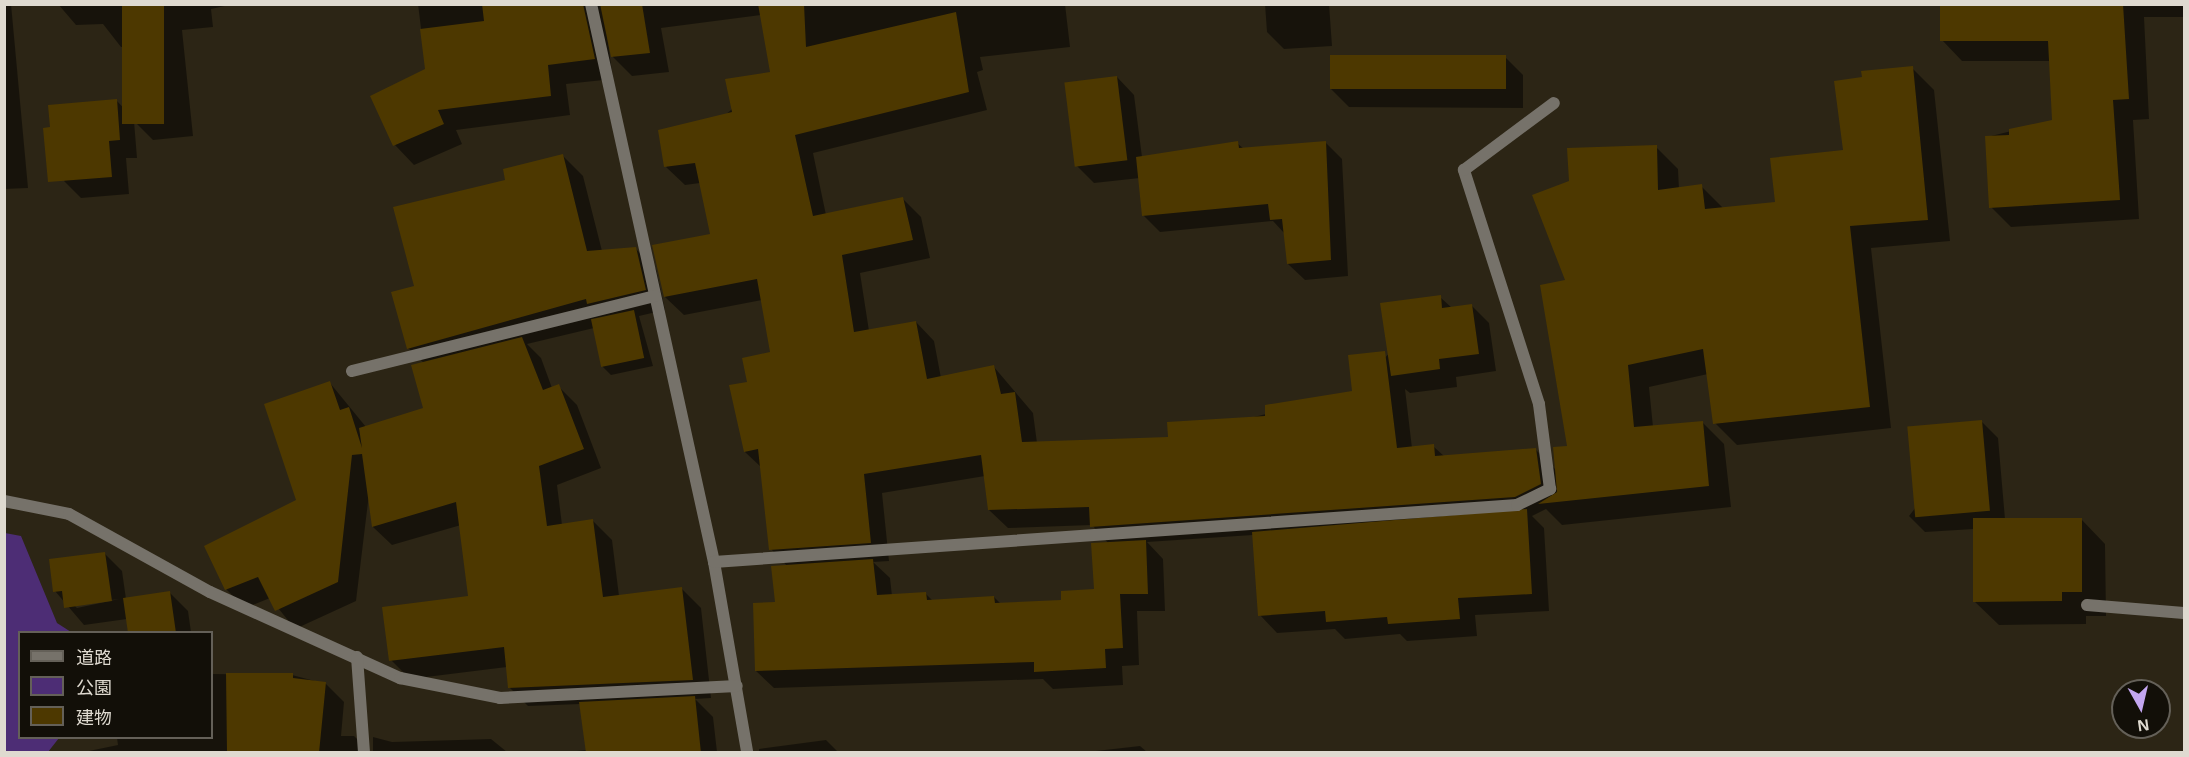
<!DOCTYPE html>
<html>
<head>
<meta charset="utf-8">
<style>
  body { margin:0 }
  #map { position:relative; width:2189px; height:757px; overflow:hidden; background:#2c2515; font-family:Helvetica,"Noto Sans JP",sans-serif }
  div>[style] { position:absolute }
  .green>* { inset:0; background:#4d2d75 }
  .shadow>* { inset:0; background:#0007 }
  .building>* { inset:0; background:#4d3800; transform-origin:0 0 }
  .minor>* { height:12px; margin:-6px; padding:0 6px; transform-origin:6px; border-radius:6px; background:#76726a }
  span { translate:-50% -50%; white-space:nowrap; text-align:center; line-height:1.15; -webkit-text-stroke:4.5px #120f08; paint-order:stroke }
  .frame { position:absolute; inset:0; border:6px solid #dfdad0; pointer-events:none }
  .legend { position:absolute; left:18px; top:631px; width:195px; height:108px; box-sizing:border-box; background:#120f08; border:2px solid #646058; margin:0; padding:8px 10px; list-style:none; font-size:18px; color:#dfdad0 }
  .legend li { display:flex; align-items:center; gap:12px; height:30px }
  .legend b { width:30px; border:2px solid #646058 }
  .north { position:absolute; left:2111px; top:679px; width:60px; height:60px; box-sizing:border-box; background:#120f08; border:2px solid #646058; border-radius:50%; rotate:172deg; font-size:16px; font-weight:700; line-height:24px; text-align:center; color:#dfdad0 }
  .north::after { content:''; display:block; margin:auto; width:21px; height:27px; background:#c4a7f1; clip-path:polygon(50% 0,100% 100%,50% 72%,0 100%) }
</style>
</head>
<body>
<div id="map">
  <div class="green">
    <div style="clip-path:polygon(5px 533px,21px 536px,57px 623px,71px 632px,20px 632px,20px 738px,59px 738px,48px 752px,5px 752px)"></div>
  </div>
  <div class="shadow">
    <div style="clip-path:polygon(4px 4px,11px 4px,28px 188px,4px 189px)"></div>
    <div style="clip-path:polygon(58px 4px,234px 4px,211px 9px,213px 27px,182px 30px,193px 136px,153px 140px,134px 121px,137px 158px,126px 158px,129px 194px,81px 198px,64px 181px,116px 100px,135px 120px,128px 47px,121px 47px,103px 24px,76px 25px)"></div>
    <div style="clip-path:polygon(evenodd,418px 4px,1065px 4px,1070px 47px,980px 57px,983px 70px,977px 72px,987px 110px,813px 153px,826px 215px,903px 199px,921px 217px,930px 258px,860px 273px,869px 331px,916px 322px,934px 341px,941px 378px,994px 367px,1033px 413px,1037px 443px,1170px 438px,1354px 392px,1440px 297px,1452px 308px,1471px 305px,1489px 323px,1496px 371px,1456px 377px,1457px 387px,1410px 393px,1405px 389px,1412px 448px,1433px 446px,1445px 457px,1536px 450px,1557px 471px,1569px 447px,1567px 281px,1656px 147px,1678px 169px,1679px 189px,1701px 186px,1724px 209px,1777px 203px,1844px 151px,1912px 68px,1934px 90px,1950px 241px,1871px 248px,1891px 428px,1737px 445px,1715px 423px,1708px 374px,1649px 387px,1653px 427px,1702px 422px,1724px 444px,1731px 507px,1562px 525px,1546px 509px,1532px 516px,1544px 528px,1549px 611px,1475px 615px,1477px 636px,1407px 641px,1400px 634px,1345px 639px,1335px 629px,1277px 633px,1260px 615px,1253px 535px,1147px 542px,1163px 559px,1165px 611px,1137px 611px,1139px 665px,1122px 666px,1123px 685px,1053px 689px,1043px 679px,774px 688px,756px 671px,788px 567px,771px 549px,762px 468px,745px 452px,749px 383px,772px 354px,762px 300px,684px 315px,665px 297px,712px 235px,700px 183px,685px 185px,666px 167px,772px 74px,761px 15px,661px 28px,669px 72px,632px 76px,613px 57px,605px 21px,613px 79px,566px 84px,570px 115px,456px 130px,462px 144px,414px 165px,395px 145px,426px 69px,418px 4px,985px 476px,989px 510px,1008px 528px,1092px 525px,1109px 544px,1095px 591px,1062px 601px,1001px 604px,994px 597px,933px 601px,926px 594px,892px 596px,890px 578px,873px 562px,889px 561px,882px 493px,985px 476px)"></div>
    <div style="clip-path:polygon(1265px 4px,1329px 4px,1332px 46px,1284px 49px,1267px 32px)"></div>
    <div style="clip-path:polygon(1942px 4px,2184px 4px,2184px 17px,2144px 17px,2149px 119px,2133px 120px,2139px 219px,2011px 227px,1991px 207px,1987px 137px,2053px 121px,2050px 61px,1962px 61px,1942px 40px)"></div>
    <div style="clip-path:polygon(1505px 57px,1523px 75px,1523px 108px,1349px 107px,1331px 89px)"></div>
    <div style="clip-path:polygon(1117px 77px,1134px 95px,1142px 157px,1237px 143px,1244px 149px,1325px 142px,1342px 159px,1348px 276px,1305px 280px,1288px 264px,1285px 234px,1273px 221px,1160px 232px,1143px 215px,1140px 178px,1094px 183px,1077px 166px)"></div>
    <div style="clip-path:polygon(562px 155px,583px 176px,602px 251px,636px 249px,656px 269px,665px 310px,639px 316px,653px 366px,611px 375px,602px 366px,594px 328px,527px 344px,541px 358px,552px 388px,558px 386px,577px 405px,601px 468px,557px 485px,562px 525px,593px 521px,612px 540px,619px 596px,682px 589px,701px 608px,711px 698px,695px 699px,713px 717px,717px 752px,567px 752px,587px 750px,581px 704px,528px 706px,509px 687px,507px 667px,410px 679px,391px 660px,470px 597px,461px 525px,392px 545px,373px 527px,369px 494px,356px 601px,295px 629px,270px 598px,245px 608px,226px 589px,297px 501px,330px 383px,366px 427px,425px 409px,424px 363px,408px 348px,416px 287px,507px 181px)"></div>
    <div style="clip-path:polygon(1982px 422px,1998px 438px,2005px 519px,2081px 519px,2105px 544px,2106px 616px,2086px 616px,2086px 624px,1999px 625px,1974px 601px,1974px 529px,1925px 532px,1909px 516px)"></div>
    <div style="clip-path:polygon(evenodd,104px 553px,122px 571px,126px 599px,170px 593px,188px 611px,191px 632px,129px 632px,127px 619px,84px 625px,55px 591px,104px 553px,119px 599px,77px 608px,74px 605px,119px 599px)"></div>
    <div style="clip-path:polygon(212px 674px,292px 675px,326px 684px,344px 702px,341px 736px,354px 736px,370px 752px,84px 752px,118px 745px,117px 738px,212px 738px)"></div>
    <div style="clip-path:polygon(373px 737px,392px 742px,491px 739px,507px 752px,373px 752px)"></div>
    <div style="clip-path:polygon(826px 740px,838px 752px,759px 752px,759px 749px)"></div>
    <div style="clip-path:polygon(1140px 746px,1147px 752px,1087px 752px)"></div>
  </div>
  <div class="building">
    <div style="left:122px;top:4px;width:42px;height:120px"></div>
    <div style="clip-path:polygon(482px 4px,583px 4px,595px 59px,548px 65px,551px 96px,438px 110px,444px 124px,393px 146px,370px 96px,425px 69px,420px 29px,484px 21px)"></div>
    <div style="clip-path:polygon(600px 4px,642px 4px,650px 53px,611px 57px)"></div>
    <div style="clip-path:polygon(758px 4px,804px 4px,806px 47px,956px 12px,969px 92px,795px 135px,813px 216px,903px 197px,913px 240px,842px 255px,854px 332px,916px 321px,927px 379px,994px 365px,1001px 394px,1015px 392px,1022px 442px,1168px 437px,1167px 422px,1265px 416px,1265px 405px,1352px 391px,1348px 355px,1385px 351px,1397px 448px,1434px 444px,1435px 456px,1536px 448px,1541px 484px,1515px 497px,1090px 527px,1089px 507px,988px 510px,981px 455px,864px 474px,871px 543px,769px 550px,758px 449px,744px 452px,729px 385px,747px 382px,742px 358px,770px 352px,757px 279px,664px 297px,652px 245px,710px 234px,695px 163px,664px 167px,658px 130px,732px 112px,725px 79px,770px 72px)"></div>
    <div style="clip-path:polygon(1940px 4px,2123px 4px,2129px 99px,2113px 100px,2120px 200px,1989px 208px,1985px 136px,2009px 135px,2009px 129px,2052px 120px,2048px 41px,1940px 41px)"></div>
    <div style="left:1330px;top:55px;width:176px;height:34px"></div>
    <div style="clip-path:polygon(1913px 66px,1928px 220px,1850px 226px,1870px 407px,1713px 424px,1703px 349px,1628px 365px,1634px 427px,1703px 421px,1709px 486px,1538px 504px,1557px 492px,1553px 447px,1567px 446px,1540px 285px,1565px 280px,1532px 195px,1569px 181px,1567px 148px,1657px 145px,1658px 190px,1702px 184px,1705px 209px,1775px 202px,1770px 158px,1843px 150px,1834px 81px,1862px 77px,1861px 71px)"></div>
    <div style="left:1117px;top:76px;width:85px;height:53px;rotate:83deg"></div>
    <div style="clip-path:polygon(117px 99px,120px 140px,109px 141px,112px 177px,48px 182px,43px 128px,50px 127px,48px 105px)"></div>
    <div style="clip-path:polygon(1238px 141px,1239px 148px,1326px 141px,1331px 260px,1287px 264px,1282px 219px,1270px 220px,1268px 204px,1142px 216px,1136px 157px)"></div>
    <div style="clip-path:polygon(563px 154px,587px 251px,636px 247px,646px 290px,587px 304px,586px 299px,407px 349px,391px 292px,414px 286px,393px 207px,505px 180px,503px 169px)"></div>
    <div style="clip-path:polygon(1441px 295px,1442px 308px,1472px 304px,1479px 354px,1439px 359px,1440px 369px,1391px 376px,1380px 303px)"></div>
    <div style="left:634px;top:310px;width:49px;height:44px;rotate:78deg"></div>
    <div style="clip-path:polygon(522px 337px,543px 390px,559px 384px,584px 449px,539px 466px,547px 526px,593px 519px,603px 597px,682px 587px,693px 680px,508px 688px,504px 647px,389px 661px,382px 607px,468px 596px,456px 502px,372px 527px,362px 454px,352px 455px,338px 582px,275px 611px,258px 577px,225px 590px,204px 546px,296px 500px,264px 404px,330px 381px,340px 410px,349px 407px,362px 448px,359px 428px,423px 408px,411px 365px)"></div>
    <div style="left:1982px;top:420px;width:91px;height:75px;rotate:85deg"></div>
    <div style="clip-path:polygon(1527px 509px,1532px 594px,1458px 598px,1460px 619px,1388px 624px,1387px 617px,1326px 622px,1325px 611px,1258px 616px,1252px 532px)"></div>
    <div style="clip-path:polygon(1973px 518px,2082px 518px,2082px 592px,2062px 592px,2062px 601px,1973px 602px)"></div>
    <div style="clip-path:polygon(1146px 540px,1148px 594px,1120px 594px,1123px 648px,1105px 649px,1106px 668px,1034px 672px,1034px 662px,755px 671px,753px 603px,775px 602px,771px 566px,873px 559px,877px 595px,926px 592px,927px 600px,994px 596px,995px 603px,1061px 600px,1061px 591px,1094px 589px,1091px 543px)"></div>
    <div style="clip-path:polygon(105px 552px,112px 601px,64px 608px,62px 591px,53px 592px,49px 559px)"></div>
    <div style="clip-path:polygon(170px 591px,176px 633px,128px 633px,123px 598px)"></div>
    <div style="clip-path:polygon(226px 673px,293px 673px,293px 678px,326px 682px,319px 753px,227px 753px)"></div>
    <div style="clip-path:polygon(695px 696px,701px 753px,586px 753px,579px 702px)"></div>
  </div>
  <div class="minor">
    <div style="left:591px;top:4px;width:571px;rotate:77.57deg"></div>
    <div style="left:714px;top:562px;width:193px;rotate:80.1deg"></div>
    <div style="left:352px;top:371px;width:312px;rotate:-13.9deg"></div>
    <div style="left:4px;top:501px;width:66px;rotate:11.3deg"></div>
    <div style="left:69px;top:514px;width:161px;rotate:29deg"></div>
    <div style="left:210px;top:592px;width:209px;rotate:24.4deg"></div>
    <div style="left:400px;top:678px;width:102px;rotate:11.3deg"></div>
    <div style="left:500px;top:698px;width:237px;rotate:-2.9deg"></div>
    <div style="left:714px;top:562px;width:805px;rotate:-4.06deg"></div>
    <div style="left:1517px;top:505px;width:37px;rotate:-26deg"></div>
    <div style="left:1550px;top:489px;width:86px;rotate:-97.4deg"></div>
    <div style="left:1539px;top:404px;width:246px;rotate:-107.8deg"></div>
    <div style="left:1464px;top:170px;width:112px;rotate:-36.7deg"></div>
    <div style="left:2087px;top:605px;width:97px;rotate:4.7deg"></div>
    <div style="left:357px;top:657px;width:95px;rotate:85.8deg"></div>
  </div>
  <div class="frame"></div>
  <ul class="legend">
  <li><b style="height:8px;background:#76726a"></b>道路</li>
  <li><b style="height:16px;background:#4d2d75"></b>公園</li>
  <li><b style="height:16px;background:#4d3800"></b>建物</li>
  </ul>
  <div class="north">N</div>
</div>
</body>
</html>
